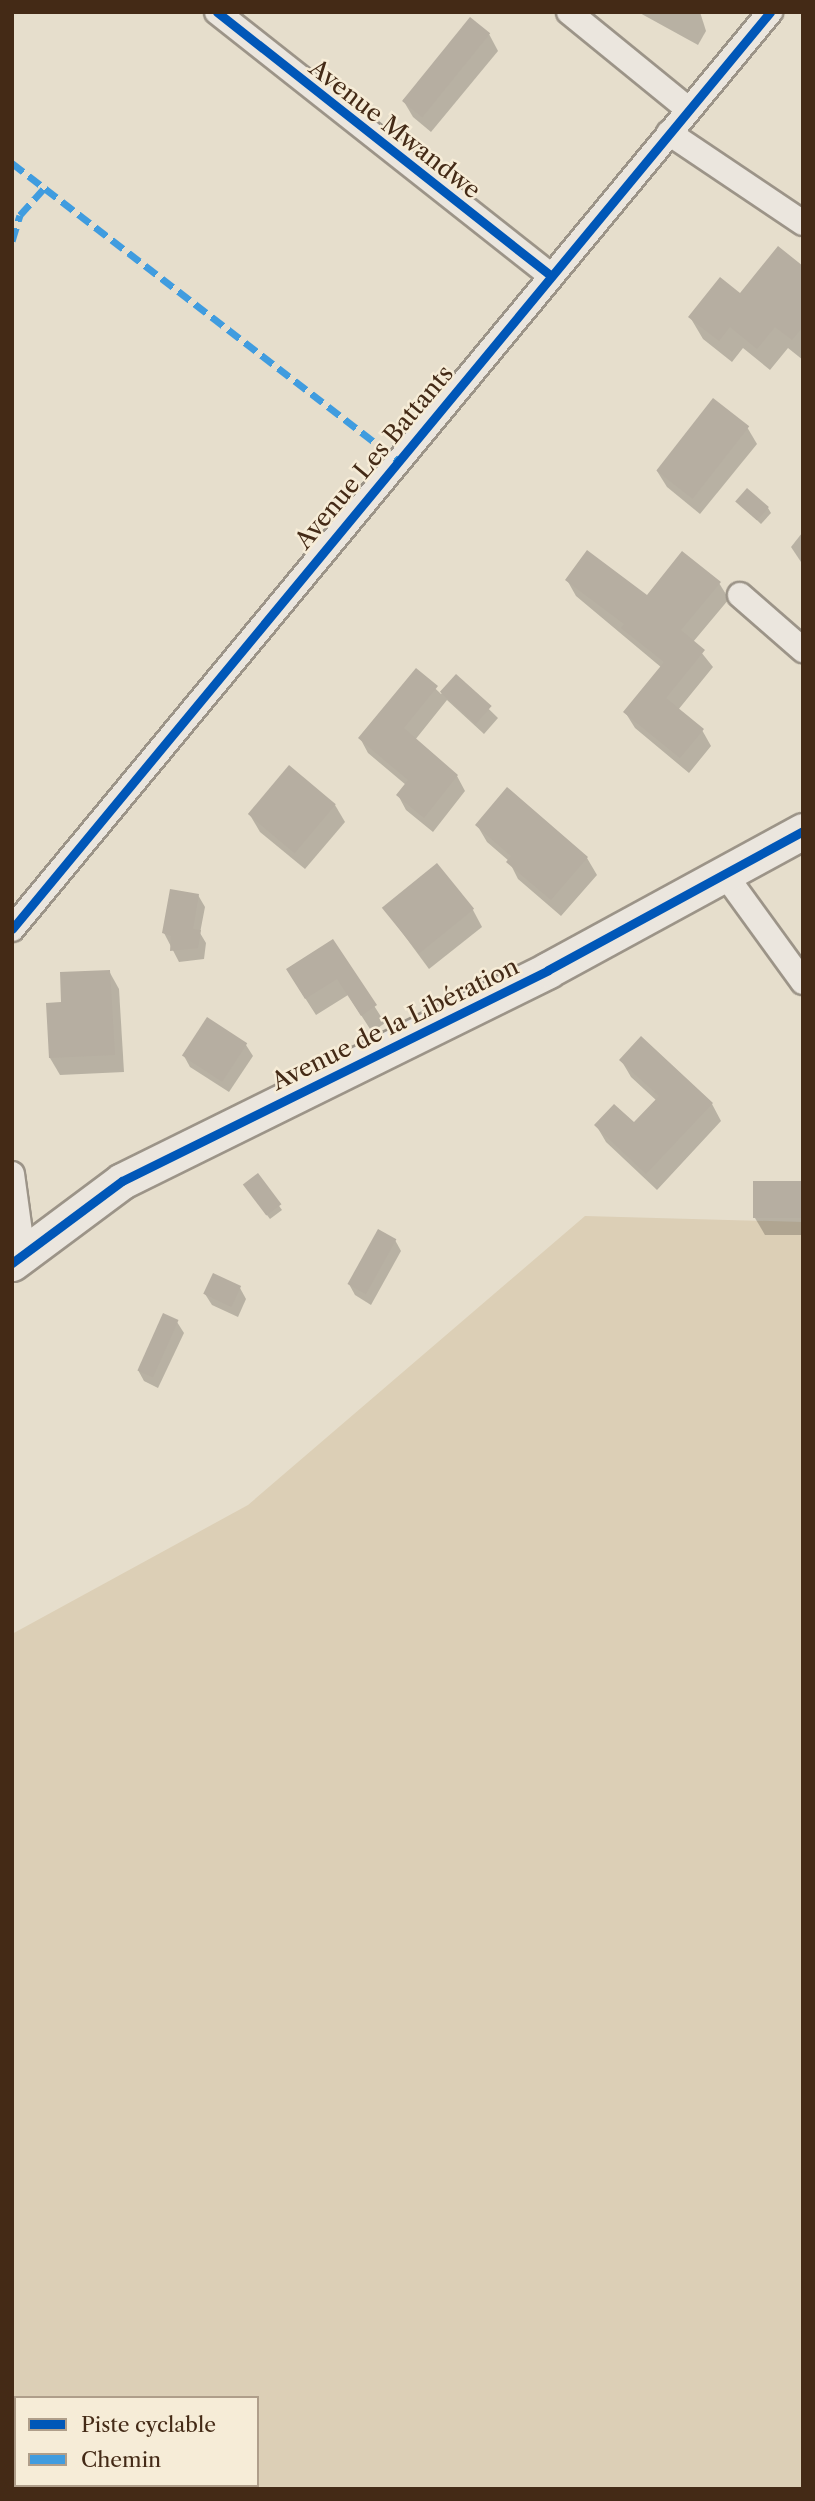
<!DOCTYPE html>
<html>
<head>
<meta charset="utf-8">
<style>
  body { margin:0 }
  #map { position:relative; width:815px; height:2501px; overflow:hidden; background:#e6decc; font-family:"Libre Caslon Text",serif }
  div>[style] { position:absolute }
  .green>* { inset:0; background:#dccfb6 }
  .shadow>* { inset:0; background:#0003 }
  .building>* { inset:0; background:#b6aea1; transform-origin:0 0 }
  .roads { filter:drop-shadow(2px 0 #9c9488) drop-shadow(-2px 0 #9c9488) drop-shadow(0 2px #9c9488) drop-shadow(0 -2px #9c9488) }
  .street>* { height:24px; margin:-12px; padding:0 12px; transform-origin:12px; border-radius:12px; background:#ebe6de }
  .secondary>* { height:35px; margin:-17.5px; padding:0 17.5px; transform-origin:17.5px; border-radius:17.5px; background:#ebe6de }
  .quiet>* { height:7px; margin-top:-3.5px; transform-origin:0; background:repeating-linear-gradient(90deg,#409cdf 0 14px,transparent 0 21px) }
  .cycleway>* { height:9px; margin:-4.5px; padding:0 4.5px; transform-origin:4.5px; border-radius:4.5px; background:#0057b8 }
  span { translate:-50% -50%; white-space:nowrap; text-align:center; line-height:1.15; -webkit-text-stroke:5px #f6ecd7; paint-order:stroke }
  .street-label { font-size:24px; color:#442a16 }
  .frame { position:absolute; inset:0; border:14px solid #442a16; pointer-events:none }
  .legend { position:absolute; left:14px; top:2396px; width:245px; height:91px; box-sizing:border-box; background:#f6ecd7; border:2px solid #af9e8a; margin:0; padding:9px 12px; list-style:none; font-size:21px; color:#442a16 }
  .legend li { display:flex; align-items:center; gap:14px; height:35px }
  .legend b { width:35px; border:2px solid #af9e8a }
</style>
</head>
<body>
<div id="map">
  <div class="green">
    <div style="clip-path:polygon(evenodd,585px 1216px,803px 1222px,803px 2489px,12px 2489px,12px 1634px,248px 1505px,585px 1216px,16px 2398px,257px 2398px,257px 2485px,16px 2485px,16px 2398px)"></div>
  </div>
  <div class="shadow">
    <div style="clip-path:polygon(638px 12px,700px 12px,706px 31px,698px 45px)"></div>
    <div style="clip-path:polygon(489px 34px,498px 51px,431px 132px,413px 117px,403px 100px)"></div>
    <div style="clip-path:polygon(803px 268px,803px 360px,788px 348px,770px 370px,743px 348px,732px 362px,703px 339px,690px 317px)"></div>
    <div style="clip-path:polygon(747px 427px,757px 444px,700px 514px,667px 487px,657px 471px)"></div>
    <div style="clip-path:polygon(737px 501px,768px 508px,771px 513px,761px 524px)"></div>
    <div style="clip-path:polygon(802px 533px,803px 534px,803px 565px,791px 547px)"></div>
    <div style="clip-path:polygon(567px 580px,647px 597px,719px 583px,729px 599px,693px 642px,713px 667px,678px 710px,702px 730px,711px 746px,689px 773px,635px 728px,625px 712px,662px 668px,576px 596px)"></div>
    <div style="clip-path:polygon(416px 670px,441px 694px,456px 677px,498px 718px,484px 734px,447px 700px,415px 740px,457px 776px,465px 791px,433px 832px,406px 810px,398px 795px,406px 785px,368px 753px,360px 738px)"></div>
    <div style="clip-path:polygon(335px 805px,345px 822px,305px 869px,260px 832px,250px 815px)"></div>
    <div style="clip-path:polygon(477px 825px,587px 858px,597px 875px,561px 916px,518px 879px,509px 861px,487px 842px)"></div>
    <div style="clip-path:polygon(198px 895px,205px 907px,200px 933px,206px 943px,204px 959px,179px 962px,164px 933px)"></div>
    <div style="clip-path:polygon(384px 908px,473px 910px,482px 927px,429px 969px)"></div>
    <div style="clip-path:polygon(333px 941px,385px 1023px,372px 1032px,348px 995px,316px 1015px,298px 987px)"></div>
    <div style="clip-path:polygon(109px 971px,119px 989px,124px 1072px,60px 1075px,50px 1058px,63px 1004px)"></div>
    <div style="clip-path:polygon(207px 1020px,246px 1045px,253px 1056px,229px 1092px,190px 1067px,184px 1056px)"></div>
    <div style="clip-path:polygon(621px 1060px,712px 1104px,721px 1121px,657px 1190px,606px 1142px,596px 1125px,634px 1125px,657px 1101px,631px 1077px)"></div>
    <div style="clip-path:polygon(258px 1176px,282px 1210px,270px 1219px,251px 1194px)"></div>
    <div style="clip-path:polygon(803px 1183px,803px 1235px,765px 1235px,755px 1218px)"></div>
    <div style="clip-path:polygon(395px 1240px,401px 1251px,371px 1305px,355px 1295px,349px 1284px)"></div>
    <div style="clip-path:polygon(240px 1288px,246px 1299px,238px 1317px,212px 1305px,205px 1294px)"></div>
    <div style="clip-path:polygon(177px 1322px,184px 1333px,158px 1388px,144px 1381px,138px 1370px)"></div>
  </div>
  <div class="building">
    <div style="left:470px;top:17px;width:26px;height:108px;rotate:39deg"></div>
    <div style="clip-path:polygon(778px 246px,803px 266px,803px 327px,792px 340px,775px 327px,757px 349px,730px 327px,719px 341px,688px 317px,720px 277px,740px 293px)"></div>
    <div style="left:713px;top:398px;width:46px;height:92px;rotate:38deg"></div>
    <div style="left:747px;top:488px;width:29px;height:18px;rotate:41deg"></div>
    <div style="clip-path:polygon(587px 550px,647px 595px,682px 551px,721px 582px,681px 630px,705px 650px,666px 698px,704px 729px,680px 758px,623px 712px,664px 662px,621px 628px,624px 624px,565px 580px)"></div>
    <div style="clip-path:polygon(416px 668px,438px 686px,404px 728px,458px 775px,424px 818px,396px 795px,408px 780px,358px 738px)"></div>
    <div style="left:456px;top:674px;width:48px;height:24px;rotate:42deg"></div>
    <div style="left:289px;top:765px;width:61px;height:64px;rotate:40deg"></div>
    <div style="clip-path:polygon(507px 787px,588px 857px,551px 900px,506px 862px,511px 856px,475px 825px)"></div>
    <div style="left:437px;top:863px;width:59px;height:71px;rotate:51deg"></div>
    <div style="clip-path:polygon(170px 889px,199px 894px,193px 929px,201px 930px,198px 948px,170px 951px,171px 936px,162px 933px)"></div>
    <div style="clip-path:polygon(333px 939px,377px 1005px,361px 1016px,337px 979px,305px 999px,286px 969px)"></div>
    <div style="clip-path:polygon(110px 970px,115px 1055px,49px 1058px,46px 1003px,61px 1002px,60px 972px)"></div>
    <div style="left:207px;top:1017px;width:48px;height:46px;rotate:33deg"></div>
    <div style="clip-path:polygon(641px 1036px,713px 1103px,646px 1174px,594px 1125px,614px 1104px,634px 1122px,659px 1096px,619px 1060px)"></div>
    <div style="left:258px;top:1173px;width:39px;height:19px;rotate:53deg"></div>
    <div style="left:753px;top:1181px;width:50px;height:37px"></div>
    <div style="left:378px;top:1229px;width:21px;height:63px;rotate:29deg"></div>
    <div style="left:213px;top:1273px;width:31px;height:23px;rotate:25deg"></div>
    <div style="left:163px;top:1313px;width:17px;height:63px;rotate:24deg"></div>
  </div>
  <div class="roads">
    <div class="street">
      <div style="left:217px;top:12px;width:424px;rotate:38.3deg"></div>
      <div style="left:569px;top:12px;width:154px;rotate:39.2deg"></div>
      <div style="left:669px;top:133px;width:161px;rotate:33.9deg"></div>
      <div style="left:740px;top:595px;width:84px;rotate:41.1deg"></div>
      <div style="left:726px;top:876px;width:131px;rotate:54deg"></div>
      <div style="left:12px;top:929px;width:1190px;rotate:-50.42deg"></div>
      <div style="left:12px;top:1174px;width:81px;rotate:82.2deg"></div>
    </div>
    <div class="secondary">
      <div style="left:12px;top:1263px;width:137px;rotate:-36.7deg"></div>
      <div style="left:122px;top:1181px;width:475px;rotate:-26.3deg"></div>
      <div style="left:548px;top:970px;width:290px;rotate:-28.6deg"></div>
    </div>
  </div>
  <div class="quiet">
    <div style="left:12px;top:163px;width:486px;rotate:37.6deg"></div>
    <div style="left:12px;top:241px;width:27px;rotate:-73deg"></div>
    <div style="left:20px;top:215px;width:36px;rotate:-48deg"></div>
  </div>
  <div class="cycleway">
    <div style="left:217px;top:12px;width:424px;rotate:38.3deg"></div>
    <div style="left:12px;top:929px;width:1190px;rotate:-50.42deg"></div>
    <div style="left:12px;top:1263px;width:137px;rotate:-36.7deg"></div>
    <div style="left:122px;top:1181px;width:475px;rotate:-26.3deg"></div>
    <div style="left:548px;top:970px;width:290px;rotate:-28.6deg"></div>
  </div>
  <div class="street-label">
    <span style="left:395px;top:129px;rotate:38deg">Avenue Mwandwe</span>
    <span style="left:374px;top:457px;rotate:-50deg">Avenue Les Battants</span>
    <span style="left:395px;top:1024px;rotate:-26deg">Avenue de la Libération</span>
  </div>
  <div class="frame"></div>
  <ul class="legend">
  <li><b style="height:9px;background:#0057b8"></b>Piste cyclable</li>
  <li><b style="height:9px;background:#409cdf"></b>Chemin</li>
  </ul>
</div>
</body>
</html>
